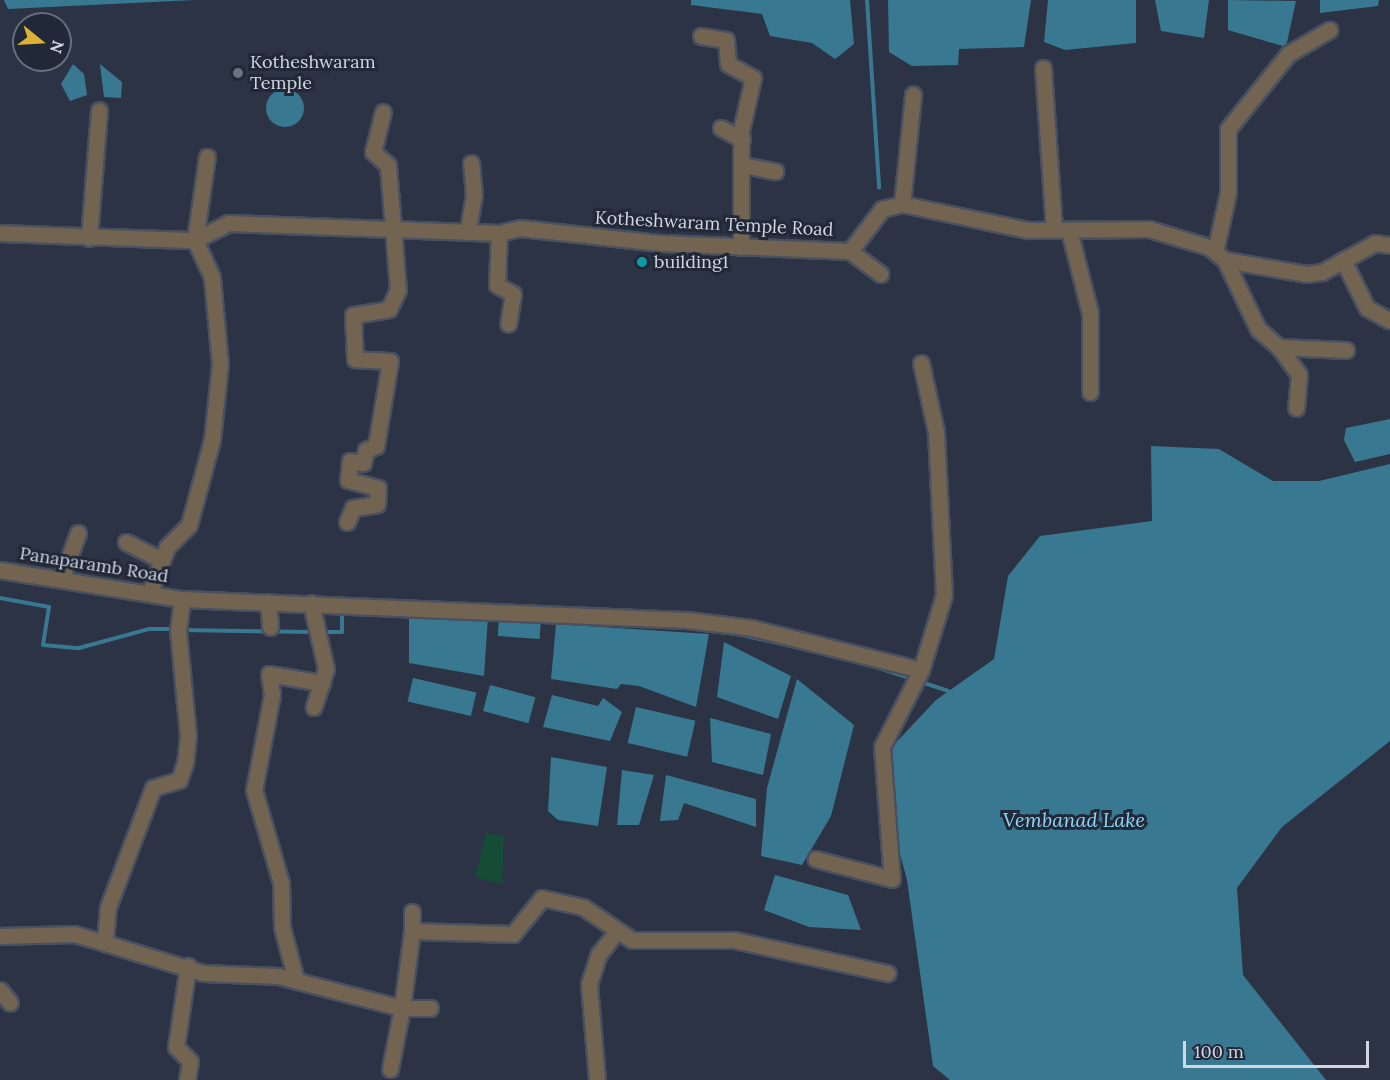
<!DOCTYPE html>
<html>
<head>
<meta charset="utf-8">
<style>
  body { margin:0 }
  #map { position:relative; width:1390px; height:1080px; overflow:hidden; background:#2b3344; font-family:Lora,serif }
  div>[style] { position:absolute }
  .green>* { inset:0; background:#154c36 }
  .water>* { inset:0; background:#397891; transform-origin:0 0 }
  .round { border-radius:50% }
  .stream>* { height:4px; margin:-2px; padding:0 2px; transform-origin:2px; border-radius:2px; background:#397891 }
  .roads { filter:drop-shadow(2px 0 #495060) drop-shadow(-2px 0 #495060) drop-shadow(0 2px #495060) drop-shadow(0 -2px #495060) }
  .minor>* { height:15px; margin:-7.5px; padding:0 7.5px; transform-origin:7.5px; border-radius:7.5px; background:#726451 }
  .dots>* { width:16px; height:16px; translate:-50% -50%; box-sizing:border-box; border:3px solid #212939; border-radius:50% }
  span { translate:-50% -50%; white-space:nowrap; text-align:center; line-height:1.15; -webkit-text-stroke:6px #212939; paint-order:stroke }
  .poi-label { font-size:18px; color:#d1d6e1 }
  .left { translate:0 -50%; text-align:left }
  .street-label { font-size:18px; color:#d1d6e1 }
  .water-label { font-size:20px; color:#8ed6f6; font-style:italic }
  .north { position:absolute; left:12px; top:12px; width:60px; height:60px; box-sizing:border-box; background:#212939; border:2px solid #676e7c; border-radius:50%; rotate:108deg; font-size:16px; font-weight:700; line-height:24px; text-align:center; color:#d1d6e1 }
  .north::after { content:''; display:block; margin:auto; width:21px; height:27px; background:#ddb133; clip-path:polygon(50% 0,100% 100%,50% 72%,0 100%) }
  .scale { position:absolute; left:1183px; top:1041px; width:186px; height:27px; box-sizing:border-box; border:3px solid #d1d6e1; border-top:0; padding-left:8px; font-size:18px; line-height:21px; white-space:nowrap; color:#d1d6e1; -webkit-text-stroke:4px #212939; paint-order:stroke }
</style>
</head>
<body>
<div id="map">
  <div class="green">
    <div style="clip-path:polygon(486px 833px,504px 836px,502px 884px,475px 877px)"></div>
  </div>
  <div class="water">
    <div style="clip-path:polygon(4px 0,195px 0,8px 9px)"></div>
    <div style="clip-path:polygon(691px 0,850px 0,854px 44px,835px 59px,812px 43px,770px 36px,762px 14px,691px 5px)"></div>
    <div style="clip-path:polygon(888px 0,1031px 0,1024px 47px,959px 49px,958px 65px,912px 66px,889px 52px)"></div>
    <div style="clip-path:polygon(1048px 0,1136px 0,1136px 43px,1065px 50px,1044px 42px)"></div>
    <div style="clip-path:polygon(1155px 0,1209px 0,1204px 38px,1161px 31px)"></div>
    <div style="clip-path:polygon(1228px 0,1296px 1px,1286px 47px,1228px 30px)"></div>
    <div style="clip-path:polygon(1320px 0,1379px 0,1378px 6px,1320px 13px)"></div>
    <div style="clip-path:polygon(73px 64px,84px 74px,87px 95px,70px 101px,61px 84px)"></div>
    <div style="clip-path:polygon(100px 64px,122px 82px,121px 98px,104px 97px)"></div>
    <div class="round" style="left:266px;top:89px;width:38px;height:38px"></div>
    <div style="clip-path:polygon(1390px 419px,1390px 454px,1355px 462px,1344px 440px,1346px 428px)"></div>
    <div style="clip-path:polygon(1151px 446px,1219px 449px,1273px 481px,1319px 481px,1390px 464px,1390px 741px,1282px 827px,1237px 888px,1243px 975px,1326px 1080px,950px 1080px,933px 1066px,907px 880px,891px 820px,888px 751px,936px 700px,994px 659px,1008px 576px,1040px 536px,1152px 521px)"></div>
    <div style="clip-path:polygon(409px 616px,488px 617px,484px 676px,409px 663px)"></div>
    <div style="left:499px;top:618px;width:42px;height:18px;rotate:4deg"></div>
    <div style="clip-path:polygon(556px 624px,709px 634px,696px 707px,639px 686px,621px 684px,617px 689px,551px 679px)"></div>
    <div style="clip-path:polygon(724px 642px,791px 676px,778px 719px,717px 697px)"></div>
    <div style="left:413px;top:678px;width:65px;height:24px;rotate:13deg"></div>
    <div style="clip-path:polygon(797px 679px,854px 725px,831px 816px,802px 865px,761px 856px,767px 788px)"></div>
    <div style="left:490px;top:685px;width:47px;height:27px;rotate:15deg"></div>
    <div style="clip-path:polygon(552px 695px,598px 706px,603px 698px,622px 712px,610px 741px,543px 727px)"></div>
    <div style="left:636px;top:707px;width:61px;height:37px;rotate:13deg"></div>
    <div style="clip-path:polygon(710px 718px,771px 734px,763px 775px,712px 762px)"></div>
    <div style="clip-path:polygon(551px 757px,607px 767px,598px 826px,558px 820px,548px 811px)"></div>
    <div style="clip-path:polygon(622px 770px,654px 775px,639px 825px,617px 825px)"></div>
    <div style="clip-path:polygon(666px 775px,756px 799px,756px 827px,684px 803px,678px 820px,660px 821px)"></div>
    <div style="clip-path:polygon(775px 875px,848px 895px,861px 930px,809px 927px,764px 910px)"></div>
  </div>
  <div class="stream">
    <div style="left:867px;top:0;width:188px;rotate:86.3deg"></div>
    <div style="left:0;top:598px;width:50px;rotate:10.4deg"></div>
    <div style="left:49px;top:607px;width:38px;rotate:99deg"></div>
    <div style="left:43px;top:645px;width:36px;rotate:5deg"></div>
    <div style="left:79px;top:648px;width:73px;rotate:-15.2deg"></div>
    <div style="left:149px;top:629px;width:24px"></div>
    <div style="left:181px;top:630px;width:133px;rotate:0.9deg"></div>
    <div style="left:322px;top:632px;width:20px"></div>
    <div style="left:342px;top:632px;width:23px;rotate:-90deg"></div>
    <div style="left:729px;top:632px;width:104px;rotate:12.8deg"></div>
    <div style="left:866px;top:664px;width:49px;rotate:17.7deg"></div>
    <div style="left:921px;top:682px;width:28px;rotate:18deg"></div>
  </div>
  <div class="roads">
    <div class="minor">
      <div style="left:701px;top:36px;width:25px;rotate:9deg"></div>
      <div style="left:726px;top:40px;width:24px;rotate:85deg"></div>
      <div style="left:728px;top:64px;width:29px;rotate:29deg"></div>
      <div style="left:753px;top:78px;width:54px;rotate:102.8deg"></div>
      <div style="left:741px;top:131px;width:116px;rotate:90deg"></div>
      <div style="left:1043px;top:68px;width:162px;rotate:86.1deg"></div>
      <div style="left:721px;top:128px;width:24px;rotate:28deg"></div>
      <div style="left:743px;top:165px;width:33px;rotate:11deg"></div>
      <div style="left:902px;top:204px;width:110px;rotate:-84.2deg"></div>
      <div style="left:468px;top:229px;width:34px;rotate:-80deg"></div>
      <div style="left:474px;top:196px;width:33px;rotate:-95deg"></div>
      <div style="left:1069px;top:230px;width:86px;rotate:75.8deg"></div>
      <div style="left:1090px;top:313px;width:79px;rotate:90deg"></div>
      <div style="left:0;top:233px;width:195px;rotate:2.1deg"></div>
      <div style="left:195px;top:240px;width:37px;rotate:-27deg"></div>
      <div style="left:228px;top:223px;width:271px;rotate:2.1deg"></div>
      <div style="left:499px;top:233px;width:22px;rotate:-13deg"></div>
      <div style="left:520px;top:228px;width:142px;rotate:6.1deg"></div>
      <div style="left:661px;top:243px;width:189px;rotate:2.4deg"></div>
      <div style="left:850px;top:251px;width:53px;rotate:-52.7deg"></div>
      <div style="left:882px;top:209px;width:21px;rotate:-14deg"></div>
      <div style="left:902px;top:204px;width:129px;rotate:11.7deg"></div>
      <div style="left:1028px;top:230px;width:121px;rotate:-0.5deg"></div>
      <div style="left:1149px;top:229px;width:63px;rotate:16.7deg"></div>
      <div style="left:1209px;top:247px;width:21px;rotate:39deg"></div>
      <div style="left:1225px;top:260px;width:82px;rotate:9.8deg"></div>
      <div style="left:1306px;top:274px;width:16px;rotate:-7deg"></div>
      <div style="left:1322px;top:272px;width:60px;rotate:-28.7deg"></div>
      <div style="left:1375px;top:243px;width:15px;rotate:8deg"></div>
      <div style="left:499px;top:233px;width:52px;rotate:92.2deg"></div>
      <div style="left:497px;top:285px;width:18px;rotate:29deg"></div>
      <div style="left:513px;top:294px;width:30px;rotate:99deg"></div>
      <div style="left:89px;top:238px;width:128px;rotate:-85.5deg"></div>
      <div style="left:850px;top:251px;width:38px;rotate:37deg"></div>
      <div style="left:1215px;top:252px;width:60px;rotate:-77.6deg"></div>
      <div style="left:1228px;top:193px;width:64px;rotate:-90deg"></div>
      <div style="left:1228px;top:129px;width:96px;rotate:-51.3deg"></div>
      <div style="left:1288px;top:54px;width:48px;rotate:-30.3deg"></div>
      <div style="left:1225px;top:260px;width:76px;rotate:64.4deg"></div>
      <div style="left:1258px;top:329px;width:28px;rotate:41deg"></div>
      <div style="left:1279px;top:347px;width:67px;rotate:2.6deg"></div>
      <div style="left:1343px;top:260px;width:54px;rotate:63.4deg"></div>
      <div style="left:1367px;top:308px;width:25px;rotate:29deg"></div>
      <div style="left:1279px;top:347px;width:34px;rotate:54deg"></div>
      <div style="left:1299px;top:375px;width:33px;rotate:95deg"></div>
      <div style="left:921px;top:363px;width:71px;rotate:77.7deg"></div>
      <div style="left:936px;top:432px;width:163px;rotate:87.2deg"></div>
      <div style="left:944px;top:595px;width:78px;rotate:107deg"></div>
      <div style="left:347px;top:522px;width:15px;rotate:-67deg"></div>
      <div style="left:353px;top:508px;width:24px;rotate:-9deg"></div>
      <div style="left:377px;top:504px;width:16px;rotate:-86deg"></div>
      <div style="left:378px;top:488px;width:31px;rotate:-165deg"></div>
      <div style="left:348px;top:480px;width:19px;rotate:-84deg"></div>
      <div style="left:350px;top:461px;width:13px;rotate:9deg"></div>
      <div style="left:363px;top:463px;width:13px;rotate:-77deg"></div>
      <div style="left:366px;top:450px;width:11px;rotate:-22deg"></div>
      <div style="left:376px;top:446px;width:86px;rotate:-80.6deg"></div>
      <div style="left:390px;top:361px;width:35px;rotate:-177deg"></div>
      <div style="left:355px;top:359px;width:44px;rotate:-92.6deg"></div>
      <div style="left:353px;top:315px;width:36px;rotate:-9deg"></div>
      <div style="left:389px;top:309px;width:21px;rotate:-65deg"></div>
      <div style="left:398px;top:290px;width:125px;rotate:-94.6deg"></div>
      <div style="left:388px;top:165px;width:20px;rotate:-139deg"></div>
      <div style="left:373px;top:152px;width:41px;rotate:-76deg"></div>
      <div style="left:126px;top:542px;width:38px;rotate:27deg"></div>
      <div style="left:0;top:570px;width:184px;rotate:9.1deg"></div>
      <div style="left:182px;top:599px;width:505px;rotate:2.38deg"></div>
      <div style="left:687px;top:620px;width:65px;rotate:7deg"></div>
      <div style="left:752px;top:628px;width:174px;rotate:14deg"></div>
      <div style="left:921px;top:670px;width:86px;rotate:116.9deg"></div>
      <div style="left:882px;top:747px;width:132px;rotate:85.7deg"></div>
      <div style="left:892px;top:879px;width:79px;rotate:-165.3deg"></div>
      <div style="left:61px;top:579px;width:49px;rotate:-69.7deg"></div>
      <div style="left:150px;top:592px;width:48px;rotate:-69.3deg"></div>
      <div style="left:167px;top:547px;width:31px;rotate:-45deg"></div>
      <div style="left:189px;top:525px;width:88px;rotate:-74.9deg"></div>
      <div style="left:212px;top:440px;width:76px;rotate:-84deg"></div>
      <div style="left:220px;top:364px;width:87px;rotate:-95.3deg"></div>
      <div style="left:212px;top:277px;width:41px;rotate:-114.7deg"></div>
      <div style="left:195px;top:240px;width:84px;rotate:-81.8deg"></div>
      <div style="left:182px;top:599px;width:31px;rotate:97deg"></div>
      <div style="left:178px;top:630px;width:106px;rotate:84.6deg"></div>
      <div style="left:188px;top:736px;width:27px;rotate:96deg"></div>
      <div style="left:185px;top:763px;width:18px;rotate:109deg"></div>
      <div style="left:179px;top:780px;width:27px;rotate:163deg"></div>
      <div style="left:153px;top:788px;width:127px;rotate:110.7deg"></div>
      <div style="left:108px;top:907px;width:36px;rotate:95deg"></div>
      <div style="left:105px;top:943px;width:102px;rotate:17deg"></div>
      <div style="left:203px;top:973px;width:75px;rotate:2.3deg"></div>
      <div style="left:278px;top:976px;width:128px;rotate:14.5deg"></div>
      <div style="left:402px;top:1008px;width:78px;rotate:-82.6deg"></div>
      <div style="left:412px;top:931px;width:101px;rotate:1.7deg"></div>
      <div style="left:513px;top:934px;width:46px;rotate:-51.1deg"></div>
      <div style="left:542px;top:898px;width:42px;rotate:12.4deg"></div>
      <div style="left:583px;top:907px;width:59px;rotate:34deg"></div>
      <div style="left:632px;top:940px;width:102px"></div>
      <div style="left:734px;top:940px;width:157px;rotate:12.2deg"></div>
      <div style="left:268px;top:602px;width:25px;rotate:85deg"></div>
      <div style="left:311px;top:603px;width:68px;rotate:77.2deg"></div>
      <div style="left:326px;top:669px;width:40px;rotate:108deg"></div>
      <div style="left:412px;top:912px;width:19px;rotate:90deg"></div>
      <div style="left:0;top:936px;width:74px;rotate:-1.5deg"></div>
      <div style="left:74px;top:934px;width:32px;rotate:16deg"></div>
      <div style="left:296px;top:980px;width:55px;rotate:-104.8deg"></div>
      <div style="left:282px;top:927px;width:44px;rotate:-91.3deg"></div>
      <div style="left:281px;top:883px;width:97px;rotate:-106.2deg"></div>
      <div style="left:254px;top:790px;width:97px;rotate:-79.3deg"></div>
      <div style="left:272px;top:695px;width:21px;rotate:-98deg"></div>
      <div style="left:269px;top:674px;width:54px;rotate:9.6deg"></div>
      <div style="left:0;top:990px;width:16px;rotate:52deg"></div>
      <div style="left:390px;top:1069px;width:62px;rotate:-78.9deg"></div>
      <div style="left:402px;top:1008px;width:28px"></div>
      <div style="left:187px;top:1080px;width:19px;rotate:-81deg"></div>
      <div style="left:190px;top:1061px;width:20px;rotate:-135deg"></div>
      <div style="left:176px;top:1047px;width:82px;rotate:-81.6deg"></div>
      <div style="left:597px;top:1080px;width:96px;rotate:-94.8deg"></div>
      <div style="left:589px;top:984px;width:32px;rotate:-72deg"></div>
      <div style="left:599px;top:954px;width:29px;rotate:-52deg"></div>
    </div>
  </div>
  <div class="dots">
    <div style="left:238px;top:73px;background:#6b7280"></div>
    <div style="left:642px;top:262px;background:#0f9aa8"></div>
  </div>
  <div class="poi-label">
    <span class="left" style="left:250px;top:73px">Kotheshwaram<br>Temple</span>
    <span class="left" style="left:654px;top:262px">building1</span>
  </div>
  <div class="street-label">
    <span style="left:714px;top:224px;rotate:3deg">Kotheshwaram Temple Road</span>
    <span style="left:94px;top:565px;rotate:9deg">Panaparamb Road</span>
  </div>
  <div class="water-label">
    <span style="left:1074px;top:819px">Vembanad Lake</span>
  </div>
  <div class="north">N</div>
  <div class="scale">100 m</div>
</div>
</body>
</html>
